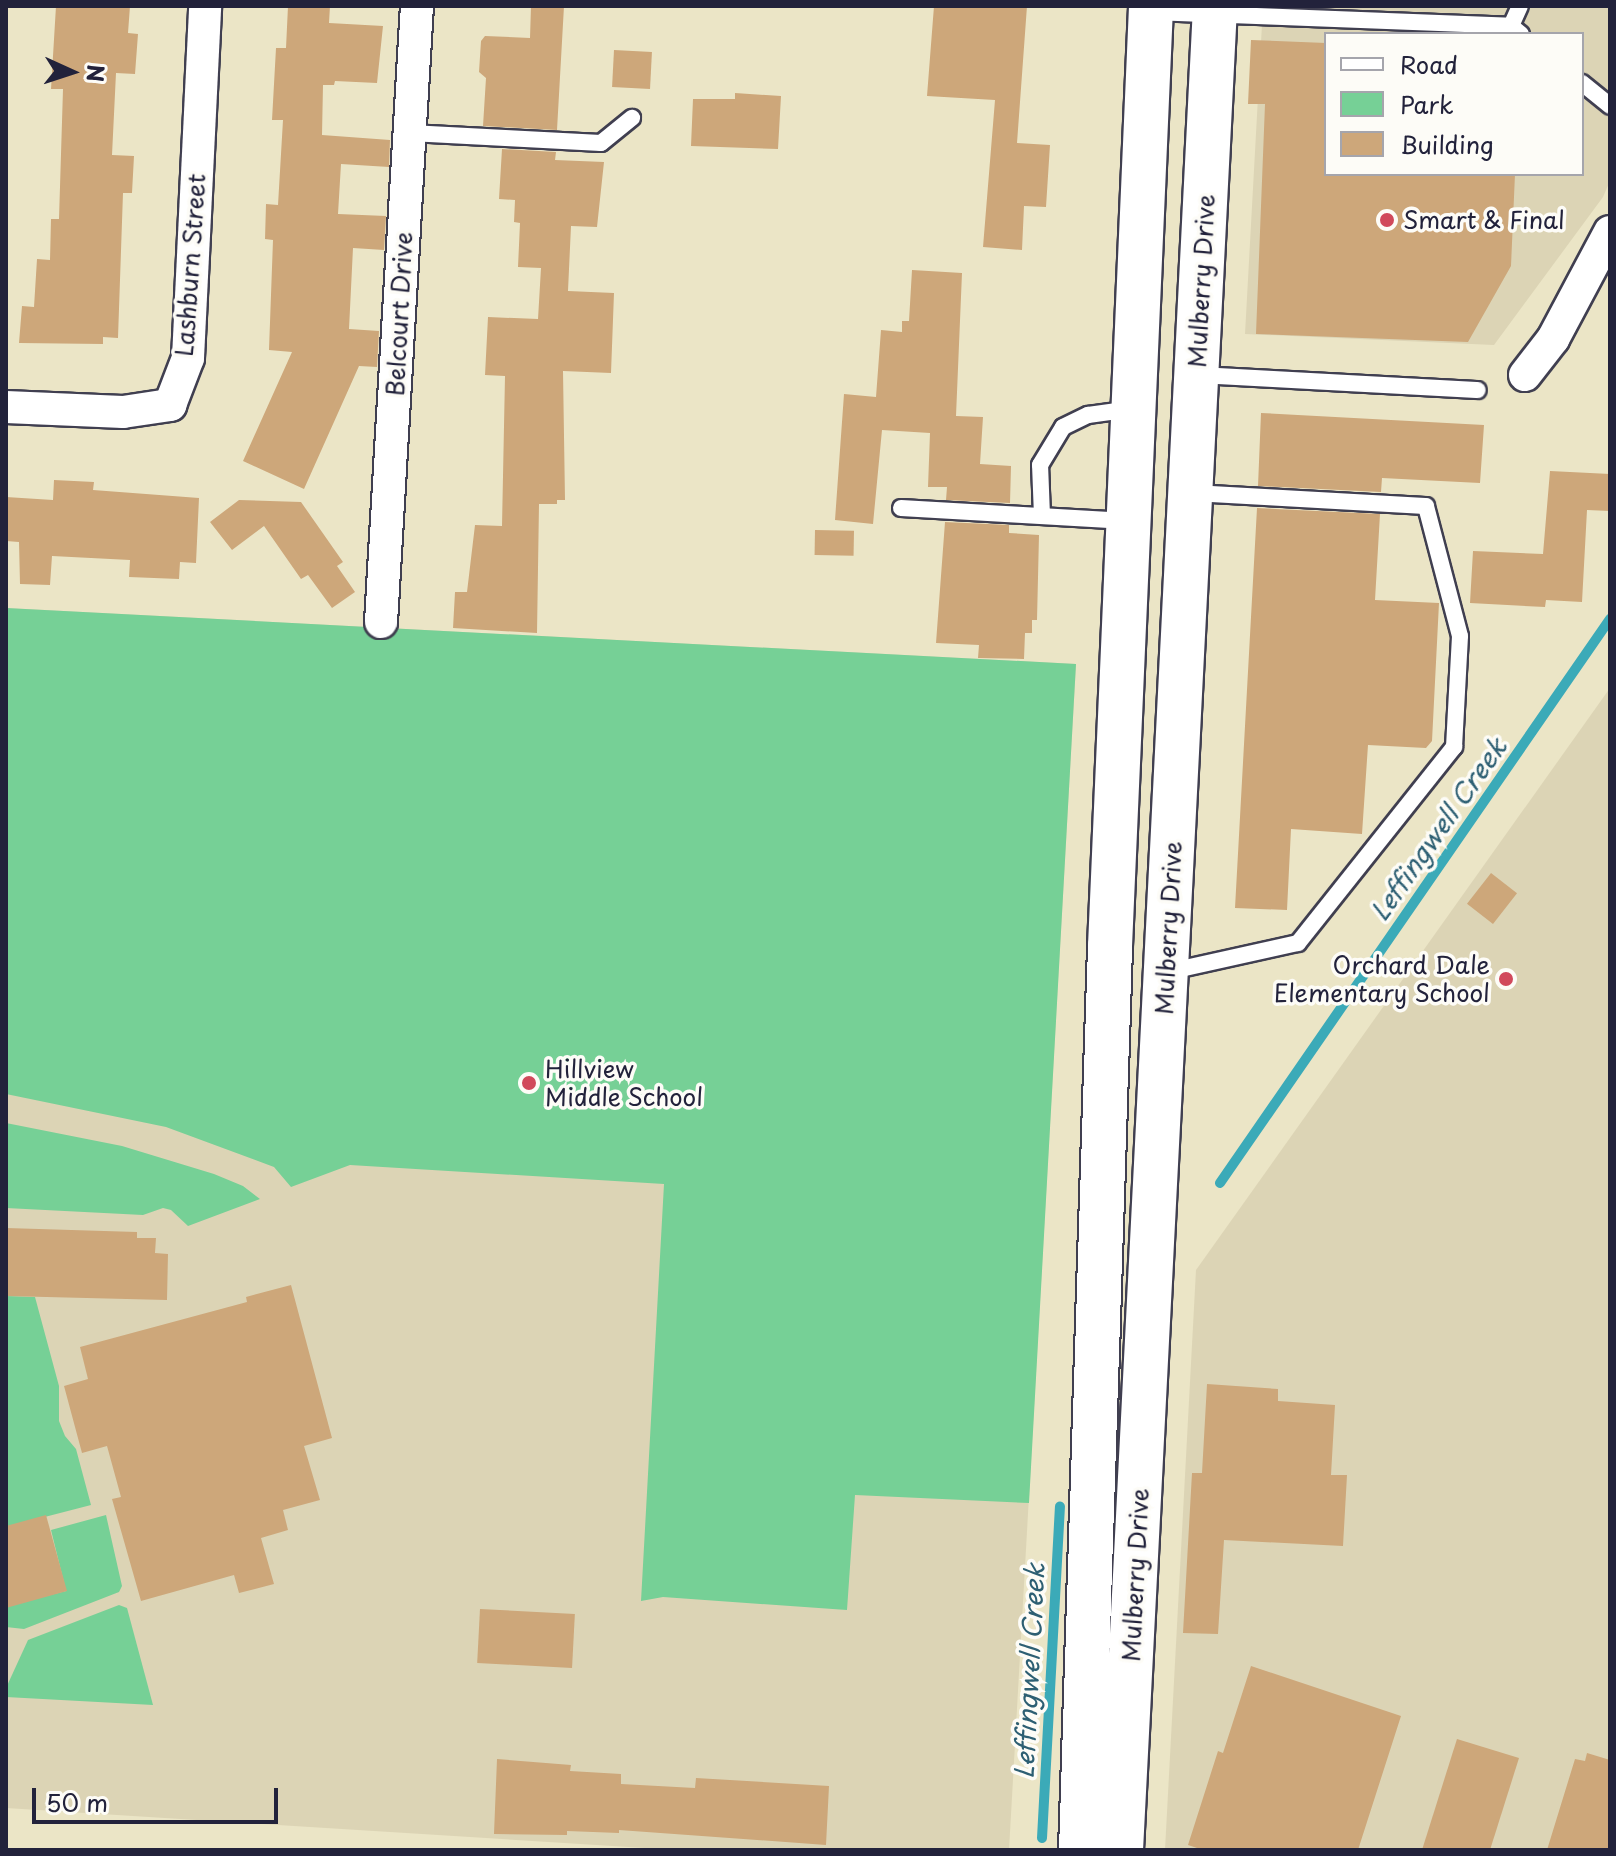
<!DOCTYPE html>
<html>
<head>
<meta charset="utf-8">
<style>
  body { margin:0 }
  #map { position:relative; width:1616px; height:1856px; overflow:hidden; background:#ebe5c6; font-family:"Playpen Sans",sans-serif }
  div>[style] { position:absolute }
  .built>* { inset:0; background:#dcd4b5 }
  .green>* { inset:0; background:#76d096 }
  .stream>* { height:10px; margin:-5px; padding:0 5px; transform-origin:5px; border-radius:5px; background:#3baab8 }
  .building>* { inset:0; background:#cda77a; transform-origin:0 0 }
  .roads { filter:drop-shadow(2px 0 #403f50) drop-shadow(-2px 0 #403f50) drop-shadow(0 2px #403f50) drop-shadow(0 -2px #403f50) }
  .lane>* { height:16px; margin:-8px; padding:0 8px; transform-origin:8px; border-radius:8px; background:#fff }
  .street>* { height:32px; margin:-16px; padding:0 16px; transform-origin:16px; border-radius:16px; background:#fff }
  .secondary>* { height:44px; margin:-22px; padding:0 22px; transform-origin:22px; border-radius:22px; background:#fff }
  .dots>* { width:22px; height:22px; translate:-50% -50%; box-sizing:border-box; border:4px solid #fdfcf7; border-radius:50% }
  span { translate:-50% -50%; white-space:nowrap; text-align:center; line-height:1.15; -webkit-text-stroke:7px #fdfcf7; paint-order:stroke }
  .poi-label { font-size:24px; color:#22223b }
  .left { translate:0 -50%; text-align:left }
  .right { translate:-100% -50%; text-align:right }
  .street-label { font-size:24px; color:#22223b }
  .water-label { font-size:26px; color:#2d5f73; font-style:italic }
  .frame { position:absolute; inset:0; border:8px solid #22223b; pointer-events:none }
  .legend { position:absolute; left:1324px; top:32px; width:260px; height:144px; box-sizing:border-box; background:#fdfcf7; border:2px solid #a5a5ac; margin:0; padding:10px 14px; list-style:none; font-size:24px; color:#22223b }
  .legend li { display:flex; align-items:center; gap:16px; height:40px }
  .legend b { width:40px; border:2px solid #a5a5ac }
  .north { position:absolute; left:32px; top:32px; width:80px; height:80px; -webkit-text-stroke:6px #fdfcf7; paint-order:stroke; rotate:93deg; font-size:22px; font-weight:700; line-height:32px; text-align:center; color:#22223b }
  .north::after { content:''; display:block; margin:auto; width:28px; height:36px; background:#22223b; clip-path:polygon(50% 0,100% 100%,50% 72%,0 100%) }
  .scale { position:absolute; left:32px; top:1788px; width:246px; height:36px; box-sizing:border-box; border:4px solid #22223b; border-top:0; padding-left:10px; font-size:24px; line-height:28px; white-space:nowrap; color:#22223b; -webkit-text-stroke:6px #fdfcf7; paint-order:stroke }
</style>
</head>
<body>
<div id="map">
  <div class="built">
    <div style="clip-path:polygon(evenodd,1263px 6px,1610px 6px,1610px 181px,1603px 197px,1494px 345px,1245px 334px,1263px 6px,1326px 34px,1582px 34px,1582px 174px,1326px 174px,1326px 34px)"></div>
    <div style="clip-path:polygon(6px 608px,1076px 664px,1009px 1850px,677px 1850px,6px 1808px)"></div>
    <div style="clip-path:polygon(1610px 688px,1610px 1850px,1165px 1850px,1196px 1270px)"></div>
  </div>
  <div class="green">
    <div style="clip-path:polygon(6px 608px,1076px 664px,1029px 1503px,855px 1495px,847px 1610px,663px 1597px,641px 1601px,664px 1184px,350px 1165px,291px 1187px,274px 1167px,166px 1127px,6px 1094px)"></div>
    <div style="clip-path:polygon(6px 1123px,122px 1146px,214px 1174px,243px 1186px,260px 1199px,188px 1226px,171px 1210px,163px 1208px,143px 1215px,6px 1208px)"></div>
    <div style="clip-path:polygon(6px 1296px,35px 1297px,59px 1386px,59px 1421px,65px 1436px,76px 1449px,91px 1505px,6px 1527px)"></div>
    <div style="clip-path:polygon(106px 1515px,122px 1586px,119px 1592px,24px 1629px,6px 1627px,6px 1606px,66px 1591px,51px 1530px)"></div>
    <div style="clip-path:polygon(119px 1605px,127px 1608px,153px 1705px,6px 1697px,6px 1688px,28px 1640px)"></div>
  </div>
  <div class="stream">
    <div style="left:1220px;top:1183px;width:686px;rotate:-55.34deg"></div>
    <div style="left:1042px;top:1838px;width:332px;rotate:-86.9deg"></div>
  </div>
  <div class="building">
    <div style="clip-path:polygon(56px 6px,130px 6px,128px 33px,138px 34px,135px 74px,116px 73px,112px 155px,134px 156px,132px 193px,123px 193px,118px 338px,103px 337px,103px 344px,19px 343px,22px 306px,34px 307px,37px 259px,50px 260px,51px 219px,59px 219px,63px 89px,51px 89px)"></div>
    <div style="clip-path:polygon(288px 6px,330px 6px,329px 23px,383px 26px,377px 83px,335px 81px,334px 85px,323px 85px,322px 135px,390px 140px,389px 167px,341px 164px,338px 214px,386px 216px,384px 250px,353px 248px,349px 329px,379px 331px,377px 367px,359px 366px,304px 489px,243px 461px,292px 352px,269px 350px,273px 240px,265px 239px,266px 204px,278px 205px,283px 120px,272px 120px,276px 48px,286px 48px)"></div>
    <div style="clip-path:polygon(531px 6px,564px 6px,557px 130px,483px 126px,486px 78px,479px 72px,481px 41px,485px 36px,530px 38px)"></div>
    <div style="clip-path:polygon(934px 6px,1027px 6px,1017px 143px,1050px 145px,1046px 207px,1024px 206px,1022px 250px,983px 247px,995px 100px,927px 96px)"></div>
    <div style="clip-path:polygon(1251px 40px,1326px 43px,1326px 174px,1515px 174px,1511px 266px,1468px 342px,1256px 334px,1265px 104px,1248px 104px)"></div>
    <div style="left:614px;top:50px;width:38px;height:37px;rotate:3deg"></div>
    <div style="clip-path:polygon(735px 93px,781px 96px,778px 149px,691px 146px,693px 99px,735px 99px)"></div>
    <div style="clip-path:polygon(502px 149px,556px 152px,555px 160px,604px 162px,597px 227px,571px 226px,568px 291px,614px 293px,611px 373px,563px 371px,565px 500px,557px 500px,557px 504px,539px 504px,537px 633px,453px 628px,455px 592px,467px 592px,475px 525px,502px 526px,505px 376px,485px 375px,488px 317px,538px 319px,541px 268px,518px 267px,520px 223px,514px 222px,515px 200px,499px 199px)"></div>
    <div style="clip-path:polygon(912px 270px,962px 273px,956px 416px,983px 417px,980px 464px,1011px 466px,1010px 503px,946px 500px,947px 487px,928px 487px,930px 433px,882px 430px,873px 524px,835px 520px,844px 394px,876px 397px,881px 330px,902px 332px,902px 321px,909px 321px)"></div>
    <div style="clip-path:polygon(1261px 413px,1484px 425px,1480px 483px,1382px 478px,1381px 492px,1258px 486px)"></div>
    <div style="clip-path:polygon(1550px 471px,1610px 474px,1610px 511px,1587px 510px,1582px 602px,1546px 600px,1545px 607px,1470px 603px,1473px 551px,1543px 554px)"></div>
    <div style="clip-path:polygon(54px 480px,94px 482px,93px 490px,199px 498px,196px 563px,180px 562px,179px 579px,129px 577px,130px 560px,52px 556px,50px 585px,20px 584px,19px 542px,6px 541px,6px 497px,53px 500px)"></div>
    <div style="clip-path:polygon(239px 500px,301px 502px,343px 562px,337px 566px,355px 592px,332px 608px,308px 575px,301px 579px,264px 526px,232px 550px,210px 522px)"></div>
    <div style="clip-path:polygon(1257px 508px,1380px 514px,1375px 600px,1439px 603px,1432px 741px,1426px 748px,1368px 745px,1362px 834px,1291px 829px,1287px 910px,1235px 908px)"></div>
    <div style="clip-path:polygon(945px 522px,1009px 525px,1009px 533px,1039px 535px,1037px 620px,1032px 620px,1032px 633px,1025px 633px,1024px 659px,978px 658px,979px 645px,936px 643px)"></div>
    <div style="left:815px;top:530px;width:39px;height:25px;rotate:1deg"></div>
    <div style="left:1491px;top:873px;width:33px;height:39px;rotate:38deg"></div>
    <div style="clip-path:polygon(6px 1228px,137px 1232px,137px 1238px,156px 1238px,155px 1253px,168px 1254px,167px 1300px,6px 1296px)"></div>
    <div style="clip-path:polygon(291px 1285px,332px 1438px,304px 1446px,320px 1500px,283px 1510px,288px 1530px,261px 1538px,274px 1584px,239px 1593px,234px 1575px,141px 1601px,112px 1499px,121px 1497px,107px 1446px,82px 1453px,64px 1386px,88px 1379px,80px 1347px,247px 1302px,246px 1297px)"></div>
    <div style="clip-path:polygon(1207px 1384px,1278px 1389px,1278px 1401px,1335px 1405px,1331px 1475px,1347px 1475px,1343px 1546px,1224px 1540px,1218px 1634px,1183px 1633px,1192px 1473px,1202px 1473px)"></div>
    <div style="clip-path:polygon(46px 1515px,67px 1591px,6px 1608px,6px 1526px)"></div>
    <div style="left:480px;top:1609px;width:95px;height:54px;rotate:3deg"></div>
    <div style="clip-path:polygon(1251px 1666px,1401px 1716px,1358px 1850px,1203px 1850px,1188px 1845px,1218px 1751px,1223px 1753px)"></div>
    <div style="clip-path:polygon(1457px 1739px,1519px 1758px,1490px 1850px,1422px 1850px)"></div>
    <div style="clip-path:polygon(1587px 1753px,1610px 1760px,1610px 1850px,1547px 1850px,1575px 1759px,1585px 1761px)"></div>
    <div style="clip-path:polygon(497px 1759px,571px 1765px,570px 1771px,621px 1774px,621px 1784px,695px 1788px,696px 1778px,829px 1786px,826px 1845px,619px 1830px,619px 1833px,567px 1831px,567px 1835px,494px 1834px)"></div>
  </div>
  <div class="roads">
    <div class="lane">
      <div style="left:1152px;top:12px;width:359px;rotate:2.2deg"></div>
      <div style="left:1511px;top:26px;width:13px;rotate:39deg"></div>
      <div style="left:1511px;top:26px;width:22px;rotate:-66deg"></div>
      <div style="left:1582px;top:83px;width:36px;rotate:39deg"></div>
      <div style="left:410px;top:133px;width:191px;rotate:3deg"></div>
      <div style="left:601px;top:143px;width:40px;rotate:-39deg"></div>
      <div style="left:1198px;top:375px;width:280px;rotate:3.1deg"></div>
      <div style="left:901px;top:508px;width:226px;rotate:3.3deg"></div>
      <div style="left:1042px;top:516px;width:51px;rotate:-92.2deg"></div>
      <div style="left:1040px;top:465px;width:44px;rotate:-58.8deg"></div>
      <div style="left:1063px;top:427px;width:28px;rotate:-26deg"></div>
      <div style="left:1088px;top:415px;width:44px;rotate:-7.8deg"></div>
      <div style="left:1167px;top:972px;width:134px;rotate:-12.5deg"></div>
      <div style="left:1298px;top:943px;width:251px;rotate:-51.5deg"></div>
      <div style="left:1454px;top:747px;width:111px;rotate:-86.9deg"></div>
      <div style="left:1460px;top:636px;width:134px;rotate:-104.7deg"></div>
      <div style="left:1426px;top:506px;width:234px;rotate:-176.8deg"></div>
    </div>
    <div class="street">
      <div style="left:1525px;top:375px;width:46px;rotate:-52.1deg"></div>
      <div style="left:1553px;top:339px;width:121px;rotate:-62deg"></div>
      <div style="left:6px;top:407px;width:117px;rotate:2.4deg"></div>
      <div style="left:123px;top:412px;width:48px;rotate:-8.5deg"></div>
      <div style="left:170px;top:405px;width:50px;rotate:-69deg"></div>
      <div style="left:188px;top:358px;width:352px;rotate:-87.2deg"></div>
      <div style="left:381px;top:622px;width:617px;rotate:-86.66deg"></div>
    </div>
    <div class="secondary">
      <div style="left:1081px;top:1850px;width:904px;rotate:-88.16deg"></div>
      <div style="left:1110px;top:946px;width:941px;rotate:-87.5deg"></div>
      <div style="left:1121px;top:1850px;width:1846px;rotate:-87.08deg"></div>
    </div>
  </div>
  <div class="dots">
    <div style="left:1387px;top:220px;background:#d1495b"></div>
    <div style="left:1506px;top:979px;background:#d1495b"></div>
    <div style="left:529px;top:1083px;background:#d1495b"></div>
  </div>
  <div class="poi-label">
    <span class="left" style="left:1403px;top:220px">Smart &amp; Final</span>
    <span class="right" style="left:1490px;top:979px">Orchard Dale<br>Elementary School</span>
    <span class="left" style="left:545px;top:1083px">Hillview<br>Middle School</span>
  </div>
  <div class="street-label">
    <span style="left:190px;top:265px;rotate:-86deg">Lashburn Street</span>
    <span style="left:1201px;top:281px;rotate:-87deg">Mulberry Drive</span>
    <span style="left:399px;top:314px;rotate:-87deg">Belcourt Drive</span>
    <span style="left:1168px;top:928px;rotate:-87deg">Mulberry Drive</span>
    <span style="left:1135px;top:1575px;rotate:-87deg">Mulberry Drive</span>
  </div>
  <div class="water-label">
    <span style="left:1438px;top:829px;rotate:-55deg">Leffingwell Creek</span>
    <span style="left:1029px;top:1671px;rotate:-87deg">Leffingwell Creek</span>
  </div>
  <div class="frame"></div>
  <ul class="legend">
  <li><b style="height:10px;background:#fff"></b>Road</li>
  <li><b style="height:22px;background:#76d096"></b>Park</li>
  <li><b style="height:22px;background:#cda77a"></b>Building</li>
  </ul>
  <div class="north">N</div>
  <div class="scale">50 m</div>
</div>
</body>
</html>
